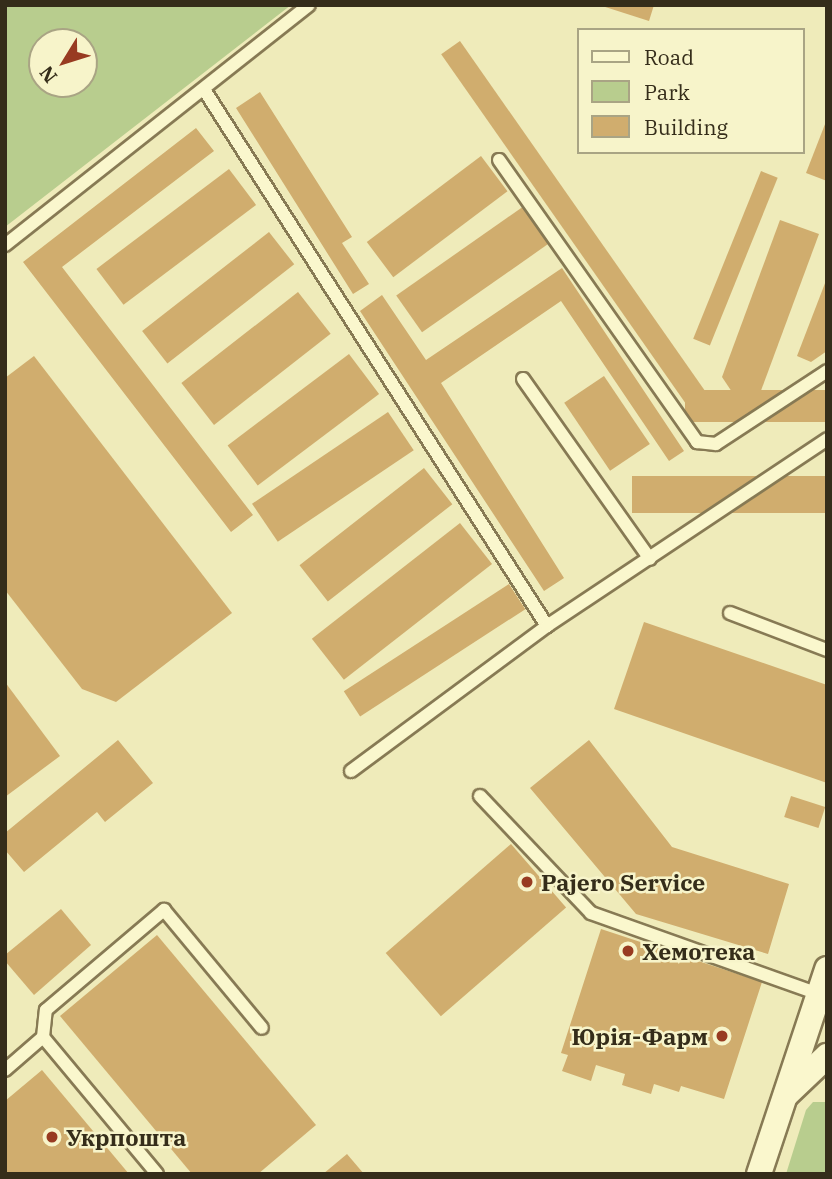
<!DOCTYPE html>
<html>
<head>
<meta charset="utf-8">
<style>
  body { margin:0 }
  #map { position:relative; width:832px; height:1179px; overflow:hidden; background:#efebba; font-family:"IBM Plex Serif",serif }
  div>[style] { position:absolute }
  .green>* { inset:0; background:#b8cd8e }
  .building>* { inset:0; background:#d0ad6e; transform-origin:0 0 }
  .roads { filter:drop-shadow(2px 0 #877a54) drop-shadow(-2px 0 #877a54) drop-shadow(0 2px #877a54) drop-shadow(0 -2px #877a54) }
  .lane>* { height:12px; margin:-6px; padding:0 6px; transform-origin:6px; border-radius:6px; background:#faf7cd }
  .street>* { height:24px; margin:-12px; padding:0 12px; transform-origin:12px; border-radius:12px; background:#faf7cd }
  .dots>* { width:19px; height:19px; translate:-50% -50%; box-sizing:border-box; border:4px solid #f7f4ca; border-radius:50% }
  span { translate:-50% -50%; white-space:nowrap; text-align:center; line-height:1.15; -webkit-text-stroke:5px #f7f4ca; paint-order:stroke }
  .poi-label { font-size:23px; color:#352d1a; font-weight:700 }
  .left { translate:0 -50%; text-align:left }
  .right { translate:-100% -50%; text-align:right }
  .frame { position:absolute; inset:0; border:7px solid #352d1a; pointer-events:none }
  .legend { position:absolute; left:577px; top:28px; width:228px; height:126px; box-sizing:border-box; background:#f7f4ca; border:2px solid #a9a484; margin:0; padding:9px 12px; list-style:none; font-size:21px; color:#352d1a }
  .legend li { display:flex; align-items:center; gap:14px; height:35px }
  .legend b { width:35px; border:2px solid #a9a484 }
  .north { position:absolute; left:28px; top:28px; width:70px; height:70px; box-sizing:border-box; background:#f7f4ca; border:2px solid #a9a484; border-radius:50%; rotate:232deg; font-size:19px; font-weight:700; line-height:28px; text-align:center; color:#352d1a }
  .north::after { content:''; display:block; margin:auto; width:24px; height:32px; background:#983b21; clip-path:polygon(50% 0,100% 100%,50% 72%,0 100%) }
</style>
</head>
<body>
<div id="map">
  <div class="green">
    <div style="clip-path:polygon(evenodd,5px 5px,291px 5px,5px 227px,5px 5px,42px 42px,84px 42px,84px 84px,42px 84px,42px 42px)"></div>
    <div style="clip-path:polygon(813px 1102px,827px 1102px,827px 1174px,786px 1174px,806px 1110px)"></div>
  </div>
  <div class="building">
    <div style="clip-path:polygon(599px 5px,654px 5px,649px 21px)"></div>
    <div style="left:460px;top:41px;width:434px;height:23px;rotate:55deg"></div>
    <div style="clip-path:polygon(260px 92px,352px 237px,342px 243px,369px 284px,353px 294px,236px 108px)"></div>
    <div style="clip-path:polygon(827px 119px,827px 181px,806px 173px)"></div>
    <div style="clip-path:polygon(196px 128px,214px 151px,62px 267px,253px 515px,231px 532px,23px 262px)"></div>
    <div style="left:481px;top:156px;width:44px;height:143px;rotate:53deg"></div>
    <div style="left:229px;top:169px;width:45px;height:166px;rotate:53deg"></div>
    <div style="left:761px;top:171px;width:18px;height:181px;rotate:22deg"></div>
    <div style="left:524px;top:206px;width:45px;height:156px;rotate:55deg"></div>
    <div style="clip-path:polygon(780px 220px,819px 234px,759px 396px,742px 407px,722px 377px)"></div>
    <div style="left:269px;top:232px;width:41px;height:161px;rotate:52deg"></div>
    <div style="clip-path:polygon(562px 268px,684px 451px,669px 461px,561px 301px,441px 383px,564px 578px,544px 591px,360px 311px,382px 295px,426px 360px)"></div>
    <div style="clip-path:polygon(827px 278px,827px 351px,811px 362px,797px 356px)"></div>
    <div style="left:298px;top:292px;width:53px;height:148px;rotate:52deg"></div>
    <div style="left:349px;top:354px;width:50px;height:152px;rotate:53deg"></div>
    <div style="clip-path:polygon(34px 356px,232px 613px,116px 702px,82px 689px,5px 590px,5px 378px)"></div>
    <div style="left:604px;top:376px;width:82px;height:48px;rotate:56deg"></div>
    <div style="left:827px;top:390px;width:32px;height:142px;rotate:90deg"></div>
    <div style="left:388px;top:412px;width:46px;height:164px;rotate:56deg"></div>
    <div style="left:424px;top:468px;width:46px;height:158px;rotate:52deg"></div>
    <div style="left:827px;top:476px;width:37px;height:195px;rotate:90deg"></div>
    <div style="left:460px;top:523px;width:52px;height:188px;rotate:52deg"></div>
    <div style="left:509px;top:584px;width:30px;height:197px;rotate:57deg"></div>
    <div style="clip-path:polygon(644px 622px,827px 685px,827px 783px,614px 709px)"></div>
    <div style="clip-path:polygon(5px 682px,60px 756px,5px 797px)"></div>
    <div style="clip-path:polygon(118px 740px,153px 783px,105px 822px,97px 812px,24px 872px,5px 850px,5px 833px)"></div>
    <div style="clip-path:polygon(589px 740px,672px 847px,789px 884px,768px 954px,636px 914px,530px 788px)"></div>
    <div style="left:791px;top:796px;width:36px;height:22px;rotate:18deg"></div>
    <div style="left:511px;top:844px;width:84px;height:166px;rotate:49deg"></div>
    <div style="clip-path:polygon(61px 909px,91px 945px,34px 995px,5px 961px,5px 955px)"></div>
    <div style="clip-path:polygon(601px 929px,762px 982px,724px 1099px,681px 1086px,679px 1092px,654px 1084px,651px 1094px,622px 1085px,625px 1074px,596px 1065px,591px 1081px,562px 1071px,568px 1055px,561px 1053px)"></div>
    <div style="clip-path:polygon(157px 935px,316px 1125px,258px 1174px,192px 1174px,60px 1016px)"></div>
    <div style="clip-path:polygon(42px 1070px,129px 1174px,5px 1174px,5px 1101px)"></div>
    <div style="clip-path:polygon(347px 1154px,364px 1174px,323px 1174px)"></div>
  </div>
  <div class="roads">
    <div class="lane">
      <div style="left:205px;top:91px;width:635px;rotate:57.41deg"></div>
      <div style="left:499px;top:160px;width:345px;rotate:54.9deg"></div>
      <div style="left:697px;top:442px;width:19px;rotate:6deg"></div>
      <div style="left:716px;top:444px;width:133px;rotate:-33.3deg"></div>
      <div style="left:5px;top:245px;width:387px;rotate:-38.3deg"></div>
      <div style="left:523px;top:379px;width:220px;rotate:54.8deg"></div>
      <div style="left:730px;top:613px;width:104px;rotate:20.9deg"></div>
      <div style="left:351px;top:771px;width:244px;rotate:-36.5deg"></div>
      <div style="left:547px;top:626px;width:337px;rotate:-33.7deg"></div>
      <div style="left:480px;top:796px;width:161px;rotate:46.5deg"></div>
      <div style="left:591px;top:913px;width:242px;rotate:19.6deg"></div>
      <div style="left:43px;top:1037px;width:178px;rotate:50.2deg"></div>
      <div style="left:5px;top:1070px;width:50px;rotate:-41deg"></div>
      <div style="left:43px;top:1037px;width:27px;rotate:-84deg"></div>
      <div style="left:46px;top:1010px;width:155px;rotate:-40.3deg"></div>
      <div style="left:164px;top:910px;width:153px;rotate:50.3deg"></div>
    </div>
    <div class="street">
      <div style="left:786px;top:1095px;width:57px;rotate:-43.6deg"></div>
      <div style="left:759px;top:1174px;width:216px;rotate:-71.6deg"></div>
    </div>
  </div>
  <div class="dots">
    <div style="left:527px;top:882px;background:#983b21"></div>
    <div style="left:628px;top:951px;background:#983b21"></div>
    <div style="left:722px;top:1036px;background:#983b21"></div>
    <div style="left:52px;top:1137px;background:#983b21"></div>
  </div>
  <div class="poi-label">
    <span class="left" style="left:541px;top:882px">Pajero Service</span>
    <span class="left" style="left:642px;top:951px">Хемотека</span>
    <span class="right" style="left:708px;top:1036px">Юрія-Фарм</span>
    <span class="left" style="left:66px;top:1137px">Укрпошта</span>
  </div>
  <div class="frame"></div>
  <ul class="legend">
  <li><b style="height:9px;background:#faf7cd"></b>Road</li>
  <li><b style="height:19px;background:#b8cd8e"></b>Park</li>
  <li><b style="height:19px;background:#d0ad6e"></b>Building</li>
  </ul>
  <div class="north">N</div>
</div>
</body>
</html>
